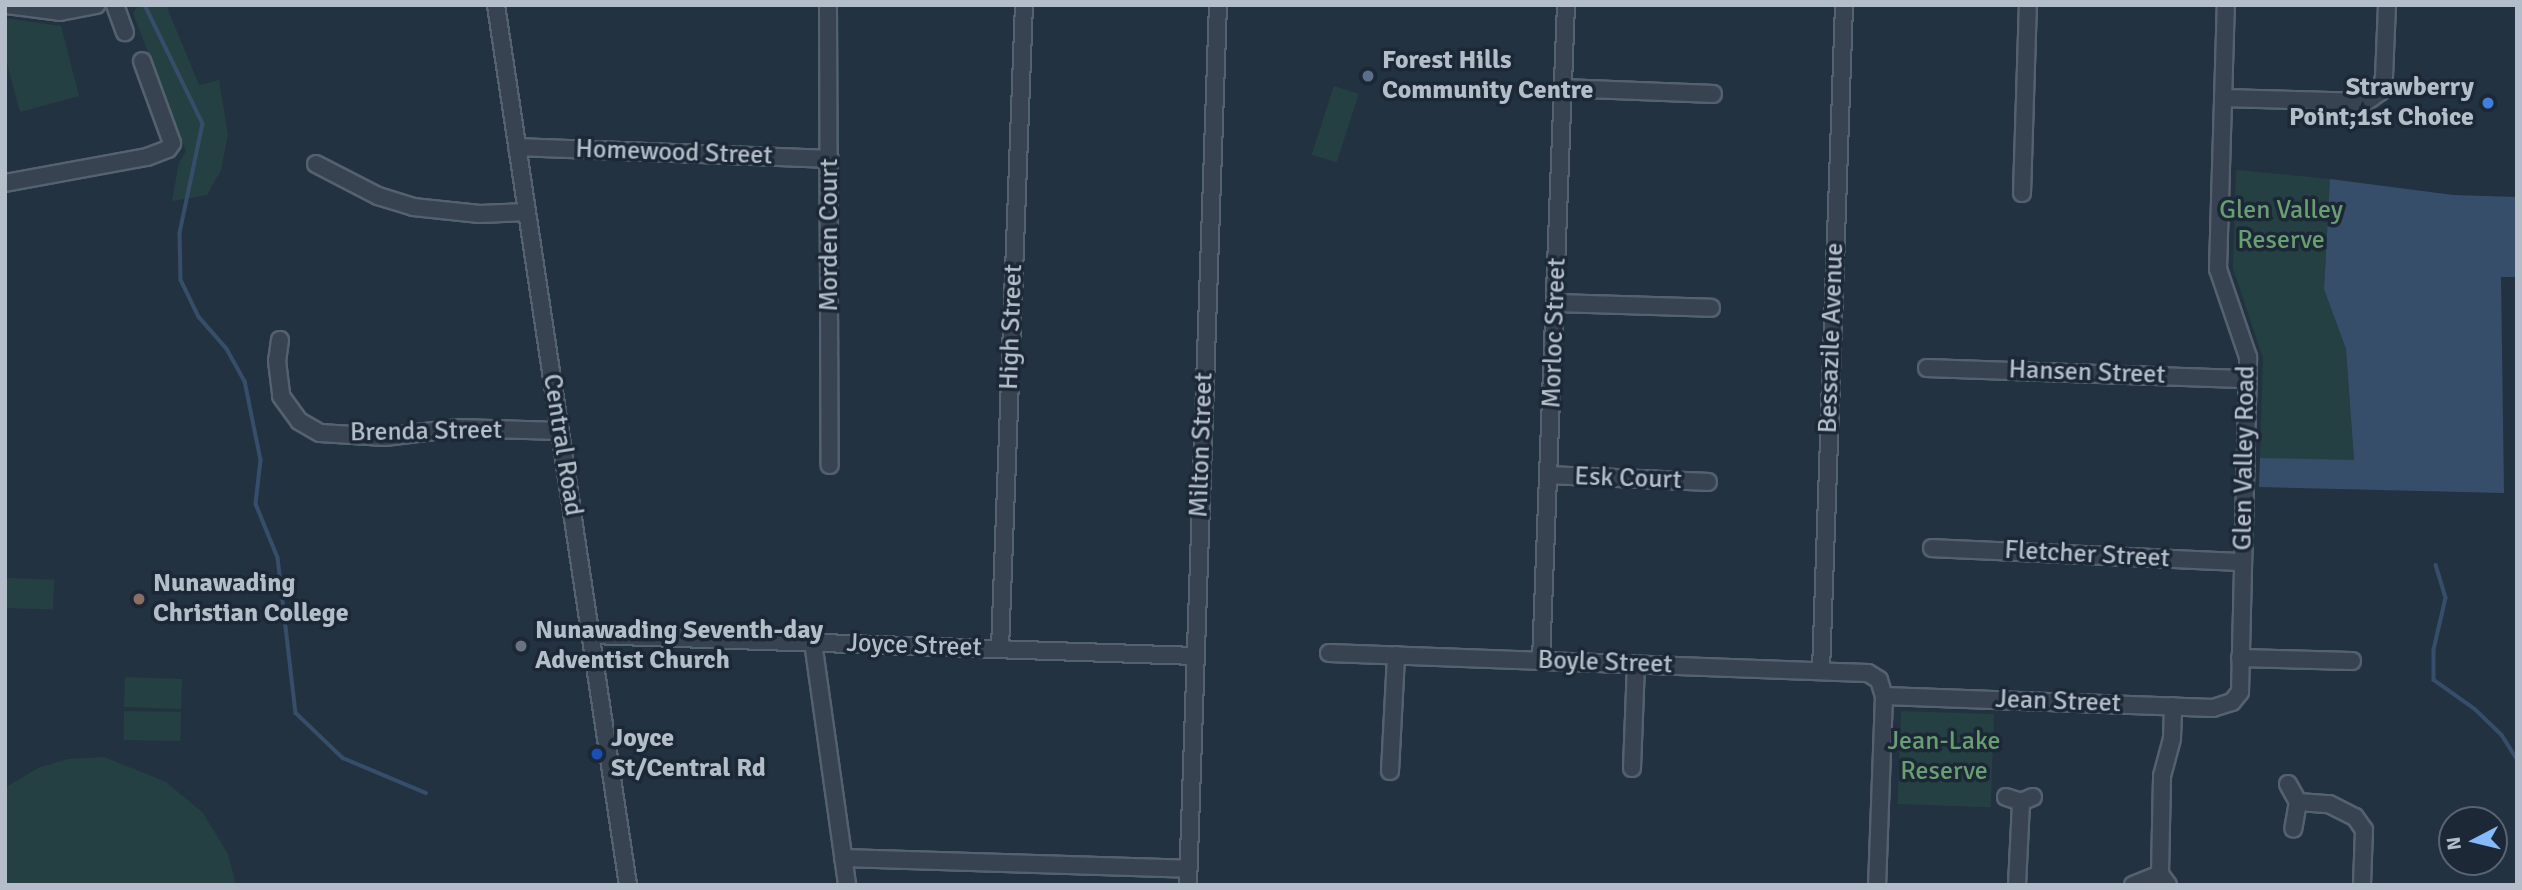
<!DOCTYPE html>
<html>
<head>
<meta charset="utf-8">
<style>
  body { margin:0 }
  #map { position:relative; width:2522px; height:890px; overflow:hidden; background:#233241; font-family:Signika,sans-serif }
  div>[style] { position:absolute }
  .green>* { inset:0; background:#254042; transform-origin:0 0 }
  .water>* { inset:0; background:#364e69 }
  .stream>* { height:3.5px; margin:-1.75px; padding:0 1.75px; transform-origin:1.75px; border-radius:1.75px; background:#364e69 }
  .roads { filter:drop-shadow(2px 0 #55616e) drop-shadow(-2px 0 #55616e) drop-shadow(0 2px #55616e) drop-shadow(0 -2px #55616e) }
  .minor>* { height:16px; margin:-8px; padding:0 8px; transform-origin:8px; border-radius:8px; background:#384351 }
  .dots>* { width:19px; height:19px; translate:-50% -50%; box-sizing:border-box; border:4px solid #1c2836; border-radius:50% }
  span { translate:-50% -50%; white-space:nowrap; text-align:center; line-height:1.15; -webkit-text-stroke:7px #1c2836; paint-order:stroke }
  .poi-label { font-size:26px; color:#b4becb; font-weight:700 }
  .left { translate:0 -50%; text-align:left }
  .right { translate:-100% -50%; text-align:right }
  .street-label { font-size:26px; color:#b4becb }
  .park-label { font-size:26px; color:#699e73 }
  .frame { position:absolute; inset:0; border:7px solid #b4becb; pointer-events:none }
  .north { position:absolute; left:2438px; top:806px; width:70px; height:70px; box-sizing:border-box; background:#1c2836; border:2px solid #596472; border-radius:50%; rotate:263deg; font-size:19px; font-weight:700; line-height:28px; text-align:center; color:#b4becb }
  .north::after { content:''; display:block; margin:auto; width:24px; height:32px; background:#86baff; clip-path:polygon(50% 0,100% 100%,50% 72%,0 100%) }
</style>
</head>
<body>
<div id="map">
  <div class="green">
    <div style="clip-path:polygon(139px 5px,166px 5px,199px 85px,219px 80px,228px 135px,221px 170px,207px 195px,172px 201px,179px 163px,186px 151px,133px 13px)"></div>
    <div style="clip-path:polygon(5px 18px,61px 26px,79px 96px,20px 112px,5px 56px)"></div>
    <div style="left:1334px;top:86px;width:26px;height:72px;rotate:18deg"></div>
    <div style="clip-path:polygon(2236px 170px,2330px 179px,2324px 288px,2346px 349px,2354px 461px,2260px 458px,2263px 358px,2233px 268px)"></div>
    <div style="left:7px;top:578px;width:47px;height:30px;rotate:2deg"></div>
    <div style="left:125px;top:677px;width:57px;height:30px;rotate:2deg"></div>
    <div style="left:124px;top:711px;width:57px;height:29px;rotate:1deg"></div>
    <div style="left:1901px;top:711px;width:93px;height:93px;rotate:2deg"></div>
    <div style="clip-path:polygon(104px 757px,166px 782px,203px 813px,228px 854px,236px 885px,5px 885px,5px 788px,38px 768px,68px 759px)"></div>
  </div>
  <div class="water">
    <div style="clip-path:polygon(2330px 179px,2453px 195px,2517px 197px,2517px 277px,2501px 277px,2504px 493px,2259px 487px,2260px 458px,2354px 460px,2346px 349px,2324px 289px)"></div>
  </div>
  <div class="stream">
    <div style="left:145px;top:5px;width:132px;rotate:64deg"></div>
    <div style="left:203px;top:124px;width:111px;rotate:101.9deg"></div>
    <div style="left:180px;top:233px;width:47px;rotate:88.8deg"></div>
    <div style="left:181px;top:280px;width:41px;rotate:64.1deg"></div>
    <div style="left:199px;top:317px;width:43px;rotate:48.8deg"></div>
    <div style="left:227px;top:349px;width:37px;rotate:61deg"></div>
    <div style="left:245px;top:381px;width:81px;rotate:78.6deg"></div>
    <div style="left:261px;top:460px;width:44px;rotate:96.5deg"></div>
    <div style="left:256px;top:504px;width:58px;rotate:67.8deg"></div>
    <div style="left:278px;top:558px;width:156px;rotate:83.4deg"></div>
    <div style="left:296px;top:713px;width:65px;rotate:43.8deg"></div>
    <div style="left:343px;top:758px;width:90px;rotate:22.9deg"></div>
    <div style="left:2436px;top:565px;width:34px;rotate:73deg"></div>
    <div style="left:2446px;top:598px;width:53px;rotate:103deg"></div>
    <div style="left:2434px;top:650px;width:30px;rotate:90deg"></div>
    <div style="left:2434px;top:680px;width:50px;rotate:35.3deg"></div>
    <div style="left:2475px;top:709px;width:37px;rotate:44deg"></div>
    <div style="left:2502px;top:735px;width:28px;rotate:58deg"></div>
  </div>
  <div class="roads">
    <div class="minor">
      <div style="left:7px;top:5px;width:53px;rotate:7.5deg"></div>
      <div style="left:60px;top:12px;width:37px;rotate:-11deg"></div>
      <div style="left:115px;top:5px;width:29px;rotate:70deg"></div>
      <div style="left:496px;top:5px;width:890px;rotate:81.47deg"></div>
      <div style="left:828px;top:5px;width:460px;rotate:89.8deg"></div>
      <div style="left:1564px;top:88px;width:149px;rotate:2.3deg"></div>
      <div style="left:2223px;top:98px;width:143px;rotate:1.6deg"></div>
      <div style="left:2366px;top:102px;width:17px;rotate:-36deg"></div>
      <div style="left:2380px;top:92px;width:16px;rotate:-75deg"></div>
      <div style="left:2384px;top:77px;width:72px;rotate:-87.6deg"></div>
      <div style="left:517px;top:147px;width:313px;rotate:2.2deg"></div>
      <div style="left:316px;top:164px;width:70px;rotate:27.3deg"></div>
      <div style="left:378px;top:196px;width:37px;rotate:17deg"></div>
      <div style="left:413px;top:207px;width:67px;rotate:6deg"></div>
      <div style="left:480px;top:214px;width:47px;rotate:-2.4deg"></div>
      <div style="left:5px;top:183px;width:144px;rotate:-10.4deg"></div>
      <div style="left:147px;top:157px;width:22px;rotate:-21deg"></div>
      <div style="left:168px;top:149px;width:7px;rotate:-56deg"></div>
      <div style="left:172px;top:143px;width:87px;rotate:-110.1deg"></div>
      <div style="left:2022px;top:193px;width:188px;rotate:-88.2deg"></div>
      <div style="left:1556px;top:303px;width:155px;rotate:1.8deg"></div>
      <div style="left:280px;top:340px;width:21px;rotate:98deg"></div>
      <div style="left:277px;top:361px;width:35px;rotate:83deg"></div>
      <div style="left:281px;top:396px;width:31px;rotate:54deg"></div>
      <div style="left:299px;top:421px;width:24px;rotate:30deg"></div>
      <div style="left:320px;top:433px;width:65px;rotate:3.5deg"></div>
      <div style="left:385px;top:437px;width:74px;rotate:-7deg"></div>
      <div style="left:458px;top:428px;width:102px;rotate:1.7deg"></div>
      <div style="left:1927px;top:368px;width:320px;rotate:2deg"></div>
      <div style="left:1549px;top:475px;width:159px;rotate:2.5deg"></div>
      <div style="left:1932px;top:548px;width:311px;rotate:2.6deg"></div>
      <div style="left:591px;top:635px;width:604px;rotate:1.99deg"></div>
      <div style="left:813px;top:642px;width:245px;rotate:82deg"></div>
      <div style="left:1000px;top:649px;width:644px;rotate:-87.87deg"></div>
      <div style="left:1329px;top:653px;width:539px;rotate:2.13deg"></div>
      <div style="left:1868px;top:673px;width:13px;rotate:32deg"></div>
      <div style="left:1879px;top:680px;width:17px;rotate:73deg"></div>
      <div style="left:1884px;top:696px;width:189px;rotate:92.1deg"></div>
      <div style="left:2240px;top:658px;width:112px;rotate:1.5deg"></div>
      <div style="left:1541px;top:661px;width:656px;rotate:-87.82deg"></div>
      <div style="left:1821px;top:671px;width:666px;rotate:-88.02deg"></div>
      <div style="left:1884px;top:696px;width:329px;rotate:2.1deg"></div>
      <div style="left:2213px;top:708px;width:20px;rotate:-18deg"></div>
      <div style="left:2232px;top:702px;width:13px;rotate:-51deg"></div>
      <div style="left:2240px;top:692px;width:335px;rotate:-88.6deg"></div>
      <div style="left:2248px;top:357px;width:93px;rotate:-108.8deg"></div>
      <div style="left:2218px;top:269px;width:264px;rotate:-88.3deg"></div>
      <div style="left:1632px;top:768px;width:103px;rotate:-87.8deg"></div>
      <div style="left:1390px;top:771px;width:116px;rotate:-87deg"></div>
      <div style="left:2288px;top:784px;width:21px;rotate:61deg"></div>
      <div style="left:2298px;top:802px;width:27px;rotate:100deg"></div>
      <div style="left:2006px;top:797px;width:16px;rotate:18deg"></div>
      <div style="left:2021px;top:802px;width:13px;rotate:-23deg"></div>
      <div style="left:2298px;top:802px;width:31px;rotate:4deg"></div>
      <div style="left:2329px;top:804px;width:29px;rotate:27deg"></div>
      <div style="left:2355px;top:817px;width:16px;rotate:55deg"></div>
      <div style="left:2364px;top:830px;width:55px;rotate:92.1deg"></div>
      <div style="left:843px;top:858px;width:345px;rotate:1.8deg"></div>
      <div style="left:2160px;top:874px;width:98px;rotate:-88.8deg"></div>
      <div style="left:2162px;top:776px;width:39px;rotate:-75deg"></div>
      <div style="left:2172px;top:738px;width:32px;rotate:-88deg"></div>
      <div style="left:1188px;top:885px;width:881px;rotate:-88.05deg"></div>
      <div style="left:2017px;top:885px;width:83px;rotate:-87.2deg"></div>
      <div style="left:2133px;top:885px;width:29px;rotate:-22deg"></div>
      <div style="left:2160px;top:874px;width:14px;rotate:54deg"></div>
    </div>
  </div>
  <div class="dots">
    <div style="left:1368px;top:76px;background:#5c6f8a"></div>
    <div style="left:2488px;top:103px;background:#3f7fe0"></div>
    <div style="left:139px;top:599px;background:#8d6e63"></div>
    <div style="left:521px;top:646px;background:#6b7280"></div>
    <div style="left:597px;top:754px;background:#1a4fb4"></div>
  </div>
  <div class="poi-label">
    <span class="left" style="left:1382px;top:76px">Forest Hills<br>Community Centre</span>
    <span class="right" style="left:2474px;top:103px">Strawberry<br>Point;1st Choice</span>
    <span class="left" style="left:153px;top:599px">Nunawading<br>Christian College</span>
    <span class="left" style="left:535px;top:646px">Nunawading Seventh-day<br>Adventist Church</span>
    <span class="left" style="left:611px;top:754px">Joyce<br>St/Central Rd</span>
  </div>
  <div class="street-label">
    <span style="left:674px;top:153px;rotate:2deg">Homewood Street</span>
    <span style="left:830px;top:235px;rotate:-90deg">Morden Court</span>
    <span style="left:1012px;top:327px;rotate:-88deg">High Street</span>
    <span style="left:1555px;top:333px;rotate:-88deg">Morloc Street</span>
    <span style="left:1832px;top:338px;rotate:-88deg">Bessazile Avenue</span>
    <span style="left:2087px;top:373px;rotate:2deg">Hansen Street</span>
    <span style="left:426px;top:432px;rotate:-1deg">Brenda Street</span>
    <span style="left:562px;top:445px;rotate:81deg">Central Road</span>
    <span style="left:1202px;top:445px;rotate:-88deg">Milton Street</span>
    <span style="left:2245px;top:458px;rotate:-89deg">Glen Valley Road</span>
    <span style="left:1628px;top:479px;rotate:2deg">Esk Court</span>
    <span style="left:2087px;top:555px;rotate:3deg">Fletcher Street</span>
    <span style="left:914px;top:646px;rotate:2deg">Joyce Street</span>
    <span style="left:1605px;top:663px;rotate:2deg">Boyle Street</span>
    <span style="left:2058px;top:702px;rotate:2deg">Jean Street</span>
  </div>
  <div class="park-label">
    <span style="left:2281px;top:226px">Glen Valley<br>Reserve</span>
    <span style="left:1944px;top:757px">Jean-Lake<br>Reserve</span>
  </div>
  <div class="frame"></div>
  <div class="north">N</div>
</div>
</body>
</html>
